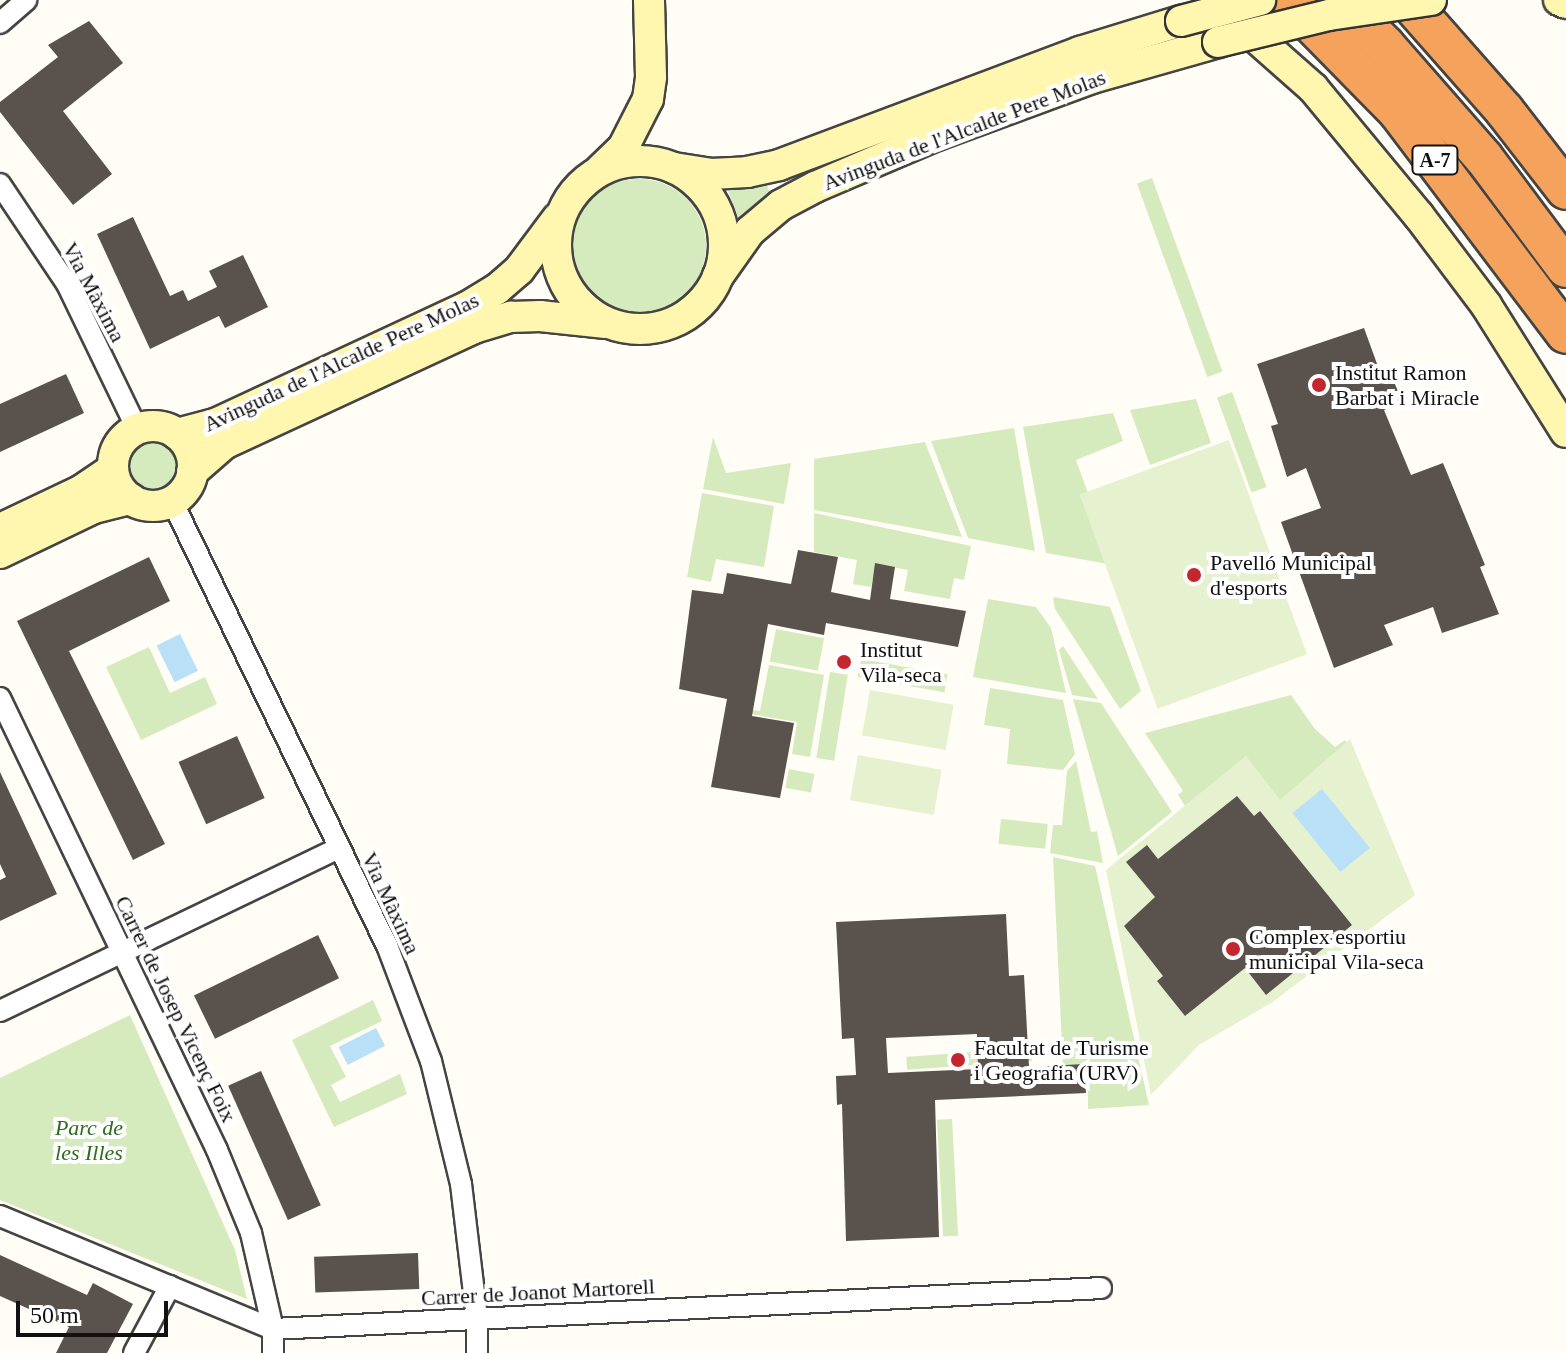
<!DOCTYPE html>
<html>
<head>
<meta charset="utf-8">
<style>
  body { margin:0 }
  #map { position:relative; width:1566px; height:1353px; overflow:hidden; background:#fffdf5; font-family:"Times New Roman",serif }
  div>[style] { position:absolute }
  .green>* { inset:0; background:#d5ebbd; transform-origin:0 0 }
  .round { border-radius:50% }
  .pitch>* { inset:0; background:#e6f2cf; transform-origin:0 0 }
  .water>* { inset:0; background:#b9e0f7; transform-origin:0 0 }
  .building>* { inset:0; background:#5a524d; transform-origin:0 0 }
  .roads { filter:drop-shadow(2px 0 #444) drop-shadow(-2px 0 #444) drop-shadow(0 2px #444) drop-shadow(0 -2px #444) }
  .street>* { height:20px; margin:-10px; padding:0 10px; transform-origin:10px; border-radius:10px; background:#fff }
  .secondary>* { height:30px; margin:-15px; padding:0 15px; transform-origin:15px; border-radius:15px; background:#fff6b0 }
  .secondary>.ring { margin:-15px; padding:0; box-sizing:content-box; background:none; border:30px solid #fff6b0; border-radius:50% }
  .highway>* { height:38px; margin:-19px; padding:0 19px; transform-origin:19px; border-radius:19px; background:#f5a25d }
  .bridges { filter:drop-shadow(2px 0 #333) drop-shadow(-2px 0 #333) drop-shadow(0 2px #333) drop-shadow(0 -2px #333) }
  .secondary-bridge>* { height:30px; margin:-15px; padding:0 15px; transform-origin:15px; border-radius:15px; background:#fff6b0 }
  .dots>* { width:22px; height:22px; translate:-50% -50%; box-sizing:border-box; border:4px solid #fff; border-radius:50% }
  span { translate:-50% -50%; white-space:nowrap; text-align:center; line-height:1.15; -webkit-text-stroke:8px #fff; paint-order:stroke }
  .shield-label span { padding:2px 6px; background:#fff; border:2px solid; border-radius:6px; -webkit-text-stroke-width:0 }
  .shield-label { font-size:20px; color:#111; font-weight:700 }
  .street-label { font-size:22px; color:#111 }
  .poi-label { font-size:22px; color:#111 }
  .left { translate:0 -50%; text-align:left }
  .park-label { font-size:22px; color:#2f6b1f; font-style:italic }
  .scale { position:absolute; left:16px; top:1301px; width:152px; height:36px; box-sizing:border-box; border:4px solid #111; border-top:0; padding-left:10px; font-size:24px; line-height:28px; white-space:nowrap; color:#111; -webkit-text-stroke:6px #fff; paint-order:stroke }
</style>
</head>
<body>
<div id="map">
  <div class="green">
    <div style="left:1152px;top:178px;width:206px;height:16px;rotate:70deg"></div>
    <div class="round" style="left:572px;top:179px;width:134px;height:134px"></div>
    <div style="clip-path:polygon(766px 184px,772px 196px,740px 221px,727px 188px)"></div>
    <div style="left:1232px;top:392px;width:101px;height:16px;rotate:70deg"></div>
    <div style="clip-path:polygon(1196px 399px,1211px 443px,1150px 465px,1130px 410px)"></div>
    <div style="clip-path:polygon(1113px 413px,1123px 441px,1076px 460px,1114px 565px,1046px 553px,1023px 427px)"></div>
    <div style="clip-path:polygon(1014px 428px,1035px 551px,968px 538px,931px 441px)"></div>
    <div style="clip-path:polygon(713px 437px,726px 473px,791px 463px,784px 504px,703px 489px)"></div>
    <div class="round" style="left:124px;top:438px;width:58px;height:58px"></div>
    <div style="clip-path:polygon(925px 442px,962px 537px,814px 510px,814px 459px)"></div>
    <div style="clip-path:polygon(702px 493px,774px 506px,764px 567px,716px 559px,711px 582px,687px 577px)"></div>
    <div style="clip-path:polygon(814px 513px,971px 546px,964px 580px,954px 578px,950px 599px,904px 591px,908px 570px,876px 564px,871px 587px,853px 584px,857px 560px,814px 552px)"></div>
    <div style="clip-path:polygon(1053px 597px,1110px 607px,1141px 691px,1120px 709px,1055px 609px)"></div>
    <div style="clip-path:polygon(988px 599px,1036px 607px,1051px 628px,1066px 693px,973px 677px)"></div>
    <div style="left:776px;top:629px;width:49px;height:33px;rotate:11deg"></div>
    <div style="clip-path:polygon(1063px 646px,1098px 699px,1072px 695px,1059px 650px)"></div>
    <div style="clip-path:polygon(149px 647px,170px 693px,205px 677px,217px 704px,141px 740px,106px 667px)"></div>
    <div style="left:861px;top:659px;width:88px;height:7px;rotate:10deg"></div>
    <div style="clip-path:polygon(769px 665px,824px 675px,810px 757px,792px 754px,797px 722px,751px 714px,752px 710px,760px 711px)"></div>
    <div style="left:859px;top:670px;width:88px;height:7px;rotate:10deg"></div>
    <div style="left:830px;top:672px;width:18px;height:87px;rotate:9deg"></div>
    <div style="clip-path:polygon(990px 688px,1063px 700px,1075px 754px,1063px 770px,1007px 764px,1010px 729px,984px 725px)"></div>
    <div style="clip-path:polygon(1291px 695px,1315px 729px,1335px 747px,1345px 740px,1411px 894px,1231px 769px,1185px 806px,1178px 795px,1183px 791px,1145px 733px)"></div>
    <div style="clip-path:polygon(1073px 699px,1101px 703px,1172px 812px,1118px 856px)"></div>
    <div style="clip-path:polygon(1076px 761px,1091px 832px,1097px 831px,1103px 863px,1050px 853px,1053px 825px,1062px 825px,1067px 771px)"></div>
    <div style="left:789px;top:769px;width:26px;height:19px;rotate:11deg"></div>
    <div style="left:1001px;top:819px;width:47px;height:25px;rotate:6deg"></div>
    <div style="clip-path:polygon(1053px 857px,1095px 866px,1149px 1105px,1088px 1109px,1088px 1065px,1063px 1066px)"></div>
    <div style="clip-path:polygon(373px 1000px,382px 1021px,330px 1046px,346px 1077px,331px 1085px,340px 1102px,400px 1074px,407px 1094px,334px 1127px,292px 1040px)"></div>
    <div style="clip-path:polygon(130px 1015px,235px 1250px,247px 1299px,0 1200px,0 1078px)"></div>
    <div style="left:1031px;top:1048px;width:13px;height:125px;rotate:86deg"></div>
    <div style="left:952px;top:1119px;width:117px;height:15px;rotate:87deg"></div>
  </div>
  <div class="pitch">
    <div style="left:1229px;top:440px;width:228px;height:159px;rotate:70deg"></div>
    <div style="left:870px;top:690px;width:85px;height:46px;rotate:10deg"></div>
    <div style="clip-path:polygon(1350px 739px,1415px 895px,1271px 1003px,1199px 1045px,1151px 1095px,1106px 870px,1246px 756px,1280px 800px)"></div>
    <div style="left:858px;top:755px;width:85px;height:46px;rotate:10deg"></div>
  </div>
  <div class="water">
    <div style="left:180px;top:634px;width:41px;height:26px;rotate:64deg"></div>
    <div style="left:1322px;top:789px;width:76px;height:38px;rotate:51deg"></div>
    <div style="left:376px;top:1028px;width:20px;height:42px;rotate:63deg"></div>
  </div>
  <div class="building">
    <div style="clip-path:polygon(89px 21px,123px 63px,63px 111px,112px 174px,73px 205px,0 112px,0 102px,58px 57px,48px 45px)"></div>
    <div style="clip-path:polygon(133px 217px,170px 296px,183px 290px,188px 301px,217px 287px,209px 271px,243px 255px,268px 307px,225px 328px,219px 316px,150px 349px,97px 234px)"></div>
    <div style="clip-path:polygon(1364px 328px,1384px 383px,1393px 380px,1403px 402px,1384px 410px,1411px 475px,1443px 463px,1485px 565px,1480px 567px,1499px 614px,1442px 633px,1433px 607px,1384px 625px,1393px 645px,1334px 668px,1281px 522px,1321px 508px,1306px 468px,1287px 477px,1271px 426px,1278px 424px,1257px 364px)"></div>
    <div style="clip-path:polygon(66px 374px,84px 413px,0 452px,0 404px)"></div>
    <div style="clip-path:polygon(798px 550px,838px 557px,831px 592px,870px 600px,875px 563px,895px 567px,890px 599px,966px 611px,958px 647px,826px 623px,824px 635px,768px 624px,752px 716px,794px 723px,780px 798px,711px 787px,727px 699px,679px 689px,692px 590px,723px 594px,727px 573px,791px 584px)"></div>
    <div style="clip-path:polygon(149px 557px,170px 601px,69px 651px,165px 844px,133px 860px,17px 621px)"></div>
    <div style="left:237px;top:736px;width:68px;height:64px;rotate:66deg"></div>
    <div style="clip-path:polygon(0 772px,57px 894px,0 921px,0 880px,6px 877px,0 864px)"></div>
    <div style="clip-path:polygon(1237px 796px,1254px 816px,1260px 811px,1352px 925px,1266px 995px,1245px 968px,1185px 1016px,1157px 981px,1163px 976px,1124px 926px,1155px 897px,1126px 862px,1147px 845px,1158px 859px)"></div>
    <div style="clip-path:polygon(evenodd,1006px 914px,1009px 976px,1024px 975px,1029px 1067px,1084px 1064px,1086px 1093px,935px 1100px,939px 1237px,846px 1241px,842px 1104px,837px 1105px,836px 1076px,856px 1075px,854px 1038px,842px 1039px,836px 922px,1006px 914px,977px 1034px,978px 1069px,888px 1073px,886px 1038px,977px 1034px)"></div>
    <div style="left:318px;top:935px;width:48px;height:138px;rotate:64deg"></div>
    <div style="left:261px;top:1071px;width:147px;height:36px;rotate:66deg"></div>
    <div style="left:418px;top:1253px;width:36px;height:104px;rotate:88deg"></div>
    <div style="clip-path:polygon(0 1255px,87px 1295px,93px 1283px,133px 1304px,107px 1353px,56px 1353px,69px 1327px,0 1296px)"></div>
  </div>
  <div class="roads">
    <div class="street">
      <div style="left:0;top:23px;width:35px;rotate:-41deg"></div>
      <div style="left:0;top:184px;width:120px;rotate:56.2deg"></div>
      <div style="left:67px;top:284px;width:161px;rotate:64.2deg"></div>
      <div style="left:172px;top:501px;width:496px;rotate:64.2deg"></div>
      <div style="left:388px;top:948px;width:121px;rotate:69.2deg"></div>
      <div style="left:431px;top:1061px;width:127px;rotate:76.3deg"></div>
      <div style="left:461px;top:1184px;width:136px;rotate:83.2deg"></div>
      <div style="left:477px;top:1319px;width:34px;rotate:90deg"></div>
      <div style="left:0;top:698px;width:501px;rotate:64.35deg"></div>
      <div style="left:217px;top:1150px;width:90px;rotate:67.7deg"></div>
      <div style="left:251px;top:1233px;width:98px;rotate:77.1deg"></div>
      <div style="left:273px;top:1329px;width:24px;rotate:90deg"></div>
      <div style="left:0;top:1011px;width:376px;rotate:-25.7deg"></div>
      <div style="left:0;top:1216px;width:295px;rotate:22.5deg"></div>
      <div style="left:273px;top:1329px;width:829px;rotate:-2.83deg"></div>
      <div style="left:134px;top:1353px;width:76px;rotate:-61.8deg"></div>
    </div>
    <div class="secondary">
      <div style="left:1559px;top:0;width:8px;rotate:23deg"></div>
      <div style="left:1237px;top:21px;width:101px;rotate:41.4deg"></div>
      <div style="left:1313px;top:88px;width:166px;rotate:50.4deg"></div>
      <div style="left:1419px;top:216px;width:111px;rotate:53deg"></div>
      <div style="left:1486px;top:305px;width:150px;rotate:57.8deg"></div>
      <div class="ring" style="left:556px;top:161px;width:138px;height:138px"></div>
      <div style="left:674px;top:168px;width:37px;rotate:9deg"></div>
      <div style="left:711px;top:174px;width:36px;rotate:-3deg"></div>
      <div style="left:747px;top:172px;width:33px;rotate:-12deg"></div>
      <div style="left:779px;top:165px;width:322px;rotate:-20.6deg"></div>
      <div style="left:1080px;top:52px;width:106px;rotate:-17.1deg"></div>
      <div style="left:600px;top:170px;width:32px;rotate:-44deg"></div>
      <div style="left:623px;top:148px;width:55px;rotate:-63deg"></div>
      <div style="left:648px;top:99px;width:22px;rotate:-82deg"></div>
      <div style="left:651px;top:77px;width:77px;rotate:-91.5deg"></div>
      <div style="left:718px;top:276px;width:55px;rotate:-54.6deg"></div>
      <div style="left:750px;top:231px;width:40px;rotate:-40deg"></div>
      <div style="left:781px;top:205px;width:38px;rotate:-28deg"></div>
      <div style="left:815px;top:187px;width:133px;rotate:-23.1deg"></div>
      <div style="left:937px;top:135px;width:165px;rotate:-20.2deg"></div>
      <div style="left:1092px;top:78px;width:131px;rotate:-15.9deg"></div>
      <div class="ring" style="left:113px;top:426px;width:50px;height:50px"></div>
      <div style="left:177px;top:434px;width:39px;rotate:-15deg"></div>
      <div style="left:215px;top:424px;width:278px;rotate:-24.9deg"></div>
      <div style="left:467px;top:307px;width:35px;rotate:-31deg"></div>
      <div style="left:497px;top:289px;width:29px;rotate:-41deg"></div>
      <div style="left:519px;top:270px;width:64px;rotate:-53.3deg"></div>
      <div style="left:192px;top:472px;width:43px;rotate:-41.2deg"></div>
      <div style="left:224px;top:444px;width:276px;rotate:-24.9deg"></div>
      <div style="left:474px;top:328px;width:39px;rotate:-17deg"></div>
      <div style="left:511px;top:317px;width:29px;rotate:-2deg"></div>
      <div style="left:540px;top:316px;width:64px;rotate:6.2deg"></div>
      <div style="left:0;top:529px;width:91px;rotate:-25.4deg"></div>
      <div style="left:82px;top:490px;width:37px;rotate:-34deg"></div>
      <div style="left:0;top:553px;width:104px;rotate:-25.6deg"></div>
      <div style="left:94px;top:508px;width:38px;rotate:-14deg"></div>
    </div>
    <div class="highway">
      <div style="left:1288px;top:0;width:157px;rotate:45.5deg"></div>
      <div style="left:1398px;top:112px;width:278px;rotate:52.9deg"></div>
      <div style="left:1340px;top:0;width:64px;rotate:45deg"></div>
      <div style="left:1385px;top:45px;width:150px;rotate:48.8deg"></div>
      <div style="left:1484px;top:158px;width:137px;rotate:53.3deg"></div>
      <div style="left:1407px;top:0;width:147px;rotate:48.6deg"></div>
      <div style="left:1504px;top:110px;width:101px;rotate:52.2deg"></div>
    </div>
  </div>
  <div class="bridges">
    <div class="secondary-bridge">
      <div style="left:1181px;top:21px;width:82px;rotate:-14.9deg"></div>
      <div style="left:1218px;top:42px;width:114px;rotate:-13.7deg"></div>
      <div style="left:1329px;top:15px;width:103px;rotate:-8.4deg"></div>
    </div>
  </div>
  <div class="dots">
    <div style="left:1319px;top:385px;background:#c4262e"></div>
    <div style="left:1194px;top:575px;background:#c4262e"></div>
    <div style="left:844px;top:662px;background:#c4262e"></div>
    <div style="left:1233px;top:949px;background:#c4262e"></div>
    <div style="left:958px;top:1060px;background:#c4262e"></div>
  </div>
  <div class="shield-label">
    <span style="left:1435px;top:160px">A-7</span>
  </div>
  <div class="street-label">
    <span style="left:964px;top:130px;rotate:-21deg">Avinguda de l'Alcalde Pere Molas</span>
    <span style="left:94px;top:292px;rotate:62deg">Via Màxima</span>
    <span style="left:341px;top:362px;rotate:-25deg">Avinguda de l'Alcalde Pere Molas</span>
    <span style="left:391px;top:903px;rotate:65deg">Via Màxima</span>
    <span style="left:176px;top:1009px;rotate:64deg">Carrer de Josep Vicenç Foix</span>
    <span style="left:538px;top:1292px;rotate:-3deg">Carrer de Joanot Martorell</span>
  </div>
  <div class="poi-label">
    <span class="left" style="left:1335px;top:385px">Institut Ramon<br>Barbat i Miracle</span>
    <span class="left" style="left:1210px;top:575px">Pavelló Municipal<br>d'esports</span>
    <span class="left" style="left:860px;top:662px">Institut<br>Vila-seca</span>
    <span class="left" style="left:1249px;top:949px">Complex esportiu<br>municipal Vila-seca</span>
    <span class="left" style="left:974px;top:1060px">Facultat de Turisme<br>i Geografia (URV)</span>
  </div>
  <div class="park-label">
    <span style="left:89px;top:1140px">Parc de<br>les Illes</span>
  </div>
  <div class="scale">50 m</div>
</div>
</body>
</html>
